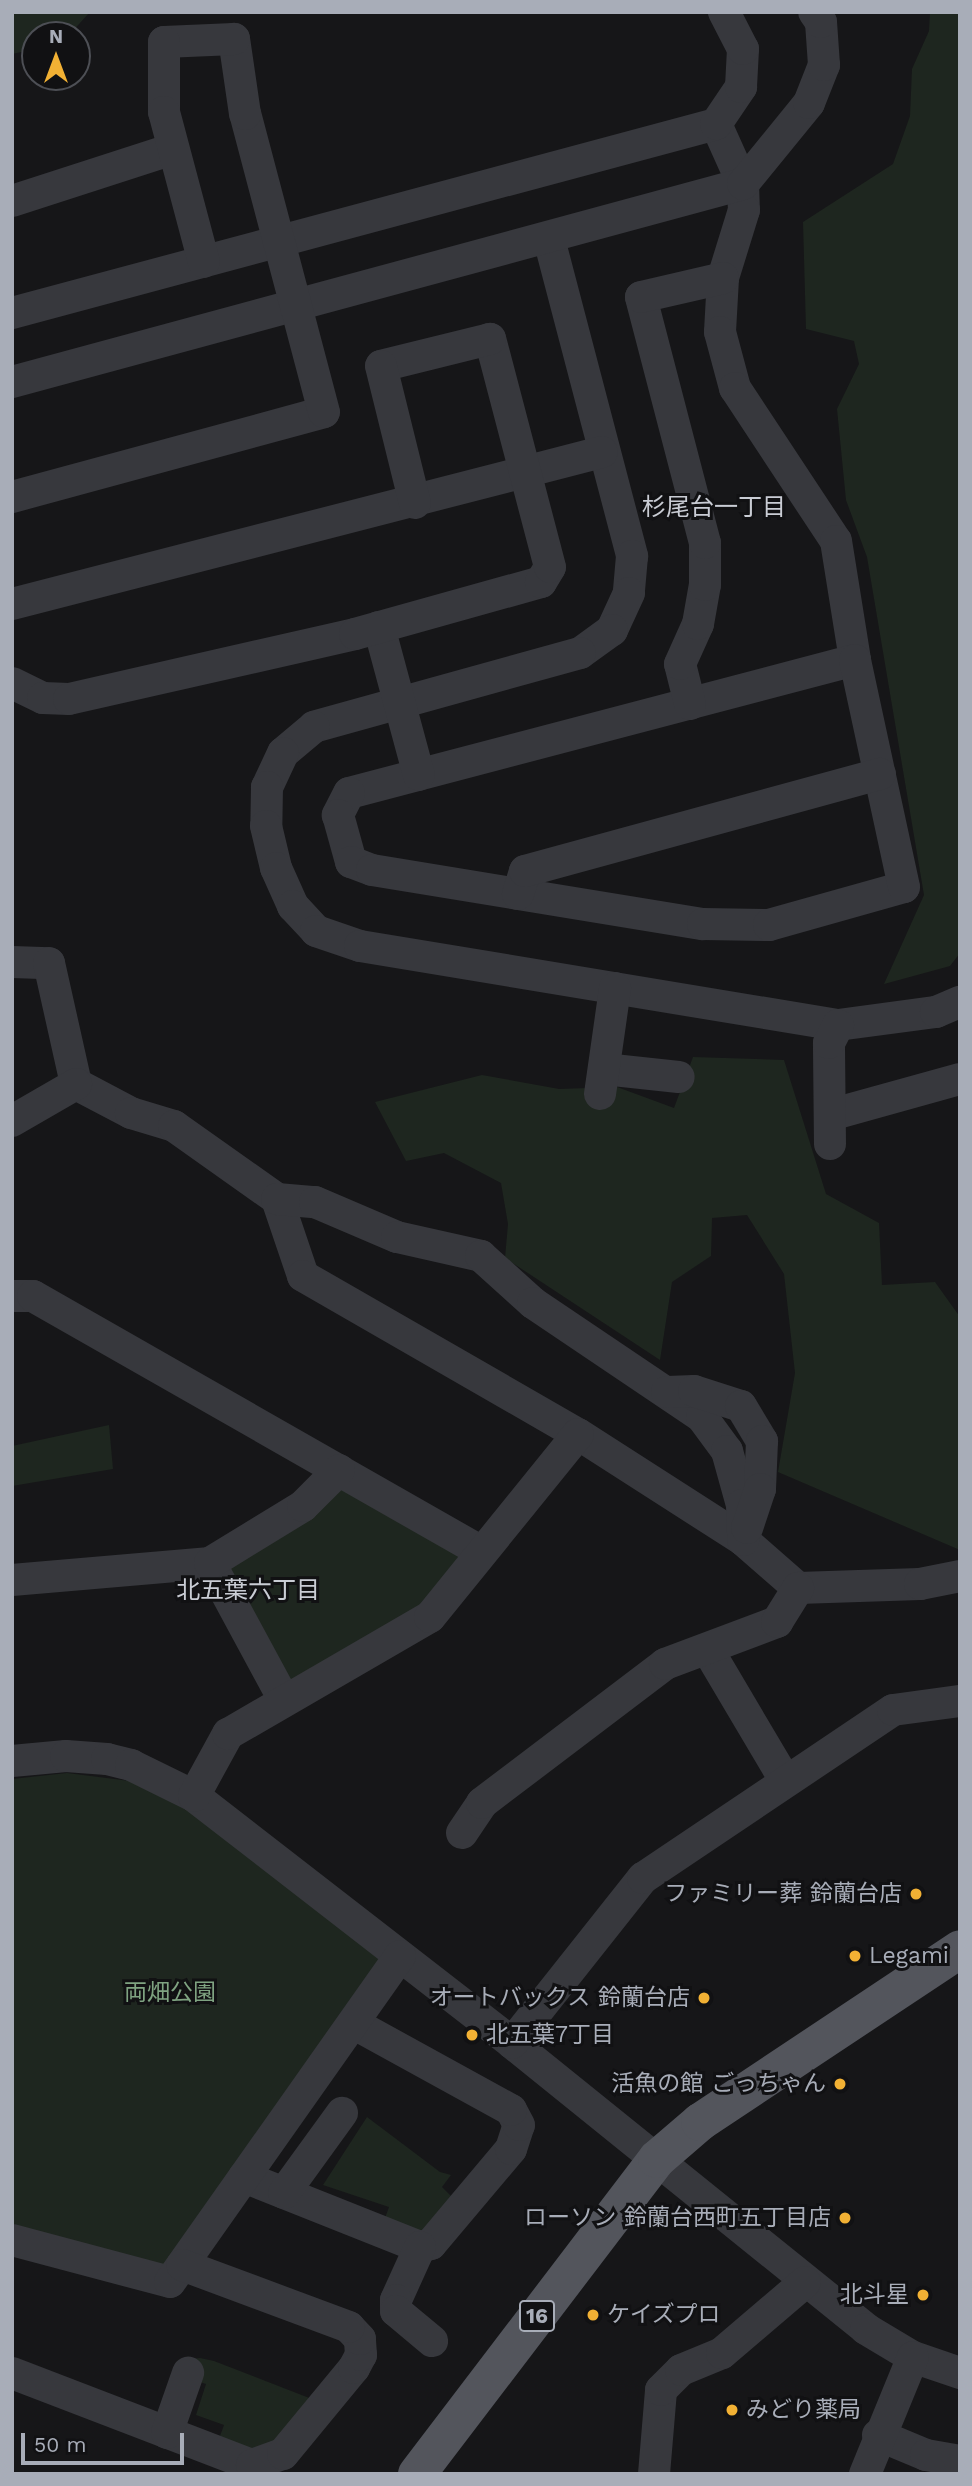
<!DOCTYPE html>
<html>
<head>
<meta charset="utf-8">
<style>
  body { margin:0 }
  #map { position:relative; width:972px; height:2486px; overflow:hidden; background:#161618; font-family:"Work Sans","Noto Sans JP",sans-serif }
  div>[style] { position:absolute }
  .green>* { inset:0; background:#1e261f }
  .minor>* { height:32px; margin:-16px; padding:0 16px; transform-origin:16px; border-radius:16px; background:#37383d }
  .major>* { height:38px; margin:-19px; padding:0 19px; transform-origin:19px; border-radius:19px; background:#53555c }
  .dots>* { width:19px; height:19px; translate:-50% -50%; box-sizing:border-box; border:4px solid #111113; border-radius:50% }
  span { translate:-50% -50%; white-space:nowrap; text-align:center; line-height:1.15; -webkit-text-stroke:6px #111113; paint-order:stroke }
  .shield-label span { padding:2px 5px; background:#111113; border:2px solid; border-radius:5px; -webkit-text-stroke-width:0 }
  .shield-label { font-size:21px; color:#a8adb8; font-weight:700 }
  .poi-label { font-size:23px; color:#a8adb8 }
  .right { translate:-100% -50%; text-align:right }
  .left { translate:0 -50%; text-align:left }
  .park-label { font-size:23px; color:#7fa381 }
  .neighbourhood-label { font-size:24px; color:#c9ccd4 }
  .frame { position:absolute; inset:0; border:14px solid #a8adb8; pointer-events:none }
  .north { position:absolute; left:21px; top:21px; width:70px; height:70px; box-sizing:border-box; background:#111113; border:2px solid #4d4f55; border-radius:50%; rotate:0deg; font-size:19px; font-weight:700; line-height:28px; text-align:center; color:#a8adb8 }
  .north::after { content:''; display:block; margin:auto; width:24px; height:32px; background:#f2b134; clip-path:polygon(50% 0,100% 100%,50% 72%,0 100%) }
  .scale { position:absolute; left:21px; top:2433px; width:163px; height:32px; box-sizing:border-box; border:4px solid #a8adb8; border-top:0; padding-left:9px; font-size:21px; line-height:24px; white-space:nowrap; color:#a8adb8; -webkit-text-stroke:5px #111113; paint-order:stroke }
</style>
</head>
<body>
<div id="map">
  <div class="green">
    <div style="clip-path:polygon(12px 12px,90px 12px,69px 35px,35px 35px,35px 49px,12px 54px)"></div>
    <div style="clip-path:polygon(930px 12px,960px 12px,960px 953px,950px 966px,884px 984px,924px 895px,867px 557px,846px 500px,837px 409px,859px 364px,854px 341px,806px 329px,803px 222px,893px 164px,910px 116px,912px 69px,929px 31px)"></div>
    <div style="clip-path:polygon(693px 1057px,784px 1060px,826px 1194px,879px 1223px,882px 1285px,935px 1282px,960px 1317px,960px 1550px,778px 1472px,795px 1373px,784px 1274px,747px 1215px,712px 1218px,711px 1256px,672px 1282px,660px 1360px,505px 1258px,508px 1224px,501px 1183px,444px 1153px,406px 1161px,375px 1102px,482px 1075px,559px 1089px,617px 1087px,674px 1108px)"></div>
    <div style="clip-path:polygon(109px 1425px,113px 1469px,12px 1486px,12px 1446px)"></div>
    <div style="clip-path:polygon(341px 1476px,461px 1549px,462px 1567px,426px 1613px,297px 1683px,283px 1678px,226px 1579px,230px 1562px)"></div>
    <div style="clip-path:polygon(67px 1773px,138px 1782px,193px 1811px,386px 1961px,169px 2272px,12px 2230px,12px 1779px)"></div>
    <div style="clip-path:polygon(367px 2117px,440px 2172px,451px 2175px,442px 2187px,457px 2202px,428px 2236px,382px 2226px,389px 2207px,323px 2185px)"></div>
    <div style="clip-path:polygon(200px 2358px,214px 2361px,317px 2401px,267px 2456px,217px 2444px,224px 2425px,196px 2415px,206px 2384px,197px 2381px,191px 2359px)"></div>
  </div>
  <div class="minor">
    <div style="left:716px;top:124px;width:66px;rotate:65.8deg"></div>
    <div style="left:743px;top:184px;width:26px;rotate:88deg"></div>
    <div style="left:744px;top:210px;width:71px;rotate:107.2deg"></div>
    <div style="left:723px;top:278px;width:54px;rotate:93.2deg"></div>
    <div style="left:720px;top:332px;width:58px;rotate:75deg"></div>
    <div style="left:735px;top:388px;width:183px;rotate:56.6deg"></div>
    <div style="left:836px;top:541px;width:121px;rotate:80.9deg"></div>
    <div style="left:855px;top:660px;width:523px;rotate:165.27deg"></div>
    <div style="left:349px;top:793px;width:25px;rotate:117deg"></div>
    <div style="left:338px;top:815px;width:49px;rotate:74.5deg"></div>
    <div style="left:351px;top:862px;width:22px;rotate:21deg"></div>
    <div style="left:372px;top:870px;width:335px;rotate:9.3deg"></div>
    <div style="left:703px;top:924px;width:66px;rotate:0.9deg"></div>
    <div style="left:769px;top:925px;width:140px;rotate:-15.7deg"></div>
    <div style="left:904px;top:887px;width:232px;rotate:-102.2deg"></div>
    <div style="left:12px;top:201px;width:169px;rotate:-17.9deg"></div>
    <div style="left:549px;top:239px;width:328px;rotate:75.3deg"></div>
    <div style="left:632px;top:556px;width:37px;rotate:95deg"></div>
    <div style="left:629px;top:593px;width:41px;rotate:114.7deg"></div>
    <div style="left:612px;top:630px;width:39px;rotate:144deg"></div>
    <div style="left:580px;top:653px;width:276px;rotate:164.5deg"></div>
    <div style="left:314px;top:727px;width:40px;rotate:140deg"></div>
    <div style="left:283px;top:753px;width:38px;rotate:115deg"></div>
    <div style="left:267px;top:787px;width:39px;rotate:91deg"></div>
    <div style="left:266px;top:826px;width:43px;rotate:76.6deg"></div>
    <div style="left:276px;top:868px;width:42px;rotate:65.9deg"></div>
    <div style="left:293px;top:906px;width:34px;rotate:47deg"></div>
    <div style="left:316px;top:931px;width:46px;rotate:18.8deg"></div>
    <div style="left:360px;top:946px;width:484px;rotate:9.4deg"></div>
    <div style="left:838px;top:1025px;width:99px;rotate:-7.6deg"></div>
    <div style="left:936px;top:1012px;width:26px;rotate:-23deg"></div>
    <div style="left:12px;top:313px;width:729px;rotate:-15.03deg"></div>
    <div style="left:716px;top:124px;width:45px;rotate:-56deg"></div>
    <div style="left:741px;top:87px;width:38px;rotate:-87deg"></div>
    <div style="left:743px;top:49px;width:42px;rotate:-117.2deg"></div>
    <div style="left:12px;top:382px;width:757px;rotate:-15.16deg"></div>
    <div style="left:743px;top:184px;width:104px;rotate:-50.8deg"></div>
    <div style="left:809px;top:103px;width:41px;rotate:-68.5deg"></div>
    <div style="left:824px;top:65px;width:43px;rotate:-94deg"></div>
    <div style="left:821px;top:22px;width:12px;rotate:-125deg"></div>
    <div style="left:12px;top:497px;width:323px;rotate:-15.2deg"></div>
    <div style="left:324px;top:412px;width:308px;rotate:-104.8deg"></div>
    <div style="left:245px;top:114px;width:76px;rotate:-98.3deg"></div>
    <div style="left:234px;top:39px;width:70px;rotate:177.5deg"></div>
    <div style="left:164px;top:42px;width:70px;rotate:90deg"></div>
    <div style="left:164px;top:112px;width:155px;rotate:75.1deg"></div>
    <div style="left:12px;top:604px;width:609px;rotate:-14.45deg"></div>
    <div style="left:379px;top:627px;width:153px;rotate:74.9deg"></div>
    <div style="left:12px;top:683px;width:34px;rotate:26deg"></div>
    <div style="left:43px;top:698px;width:26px;rotate:2deg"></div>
    <div style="left:69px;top:699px;width:293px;rotate:-12.8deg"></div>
    <div style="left:355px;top:634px;width:193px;rotate:-15.6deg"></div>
    <div style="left:541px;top:582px;width:17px;rotate:-59deg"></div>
    <div style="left:550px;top:567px;width:236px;rotate:-104.7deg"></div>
    <div style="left:490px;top:339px;width:112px;rotate:166.1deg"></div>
    <div style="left:381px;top:366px;width:141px;rotate:76.1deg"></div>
    <div style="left:690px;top:704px;width:41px;rotate:-104deg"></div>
    <div style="left:680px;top:664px;width:44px;rotate:-65.8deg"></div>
    <div style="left:698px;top:624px;width:40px;rotate:-80deg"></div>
    <div style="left:705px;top:585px;width:42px;rotate:-90deg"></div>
    <div style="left:705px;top:543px;width:254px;rotate:-104.6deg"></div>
    <div style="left:641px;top:297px;width:84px;rotate:-13deg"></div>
    <div style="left:518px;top:894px;width:24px;rotate:-73deg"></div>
    <div style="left:525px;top:871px;width:368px;rotate:-15.3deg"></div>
    <div style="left:12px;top:962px;width:37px;rotate:2deg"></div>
    <div style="left:49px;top:963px;width:124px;rotate:77.4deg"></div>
    <div style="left:604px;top:1069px;width:75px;rotate:6.1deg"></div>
    <div style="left:76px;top:1084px;width:62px;rotate:27.8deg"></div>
    <div style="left:131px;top:1113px;width:45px;rotate:16.8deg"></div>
    <div style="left:174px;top:1126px;width:126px;rotate:35.3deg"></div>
    <div style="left:277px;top:1199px;width:81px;rotate:71.3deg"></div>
    <div style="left:303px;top:1276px;width:317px;rotate:29.9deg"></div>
    <div style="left:578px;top:1434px;width:196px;rotate:32.7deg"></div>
    <div style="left:743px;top:1540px;width:73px;rotate:41.1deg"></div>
    <div style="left:798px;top:1588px;width:122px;rotate:-1.9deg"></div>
    <div style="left:920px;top:1584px;width:41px;rotate:-11.3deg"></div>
    <div style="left:600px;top:1094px;width:107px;rotate:-81.9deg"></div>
    <div style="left:830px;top:1115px;width:135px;rotate:-15.5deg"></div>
    <div style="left:12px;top:1121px;width:74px;rotate:-30deg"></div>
    <div style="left:830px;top:1144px;width:101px;rotate:-90.6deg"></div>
    <div style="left:829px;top:1043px;width:20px;rotate:-63deg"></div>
    <div style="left:277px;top:1199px;width:38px;rotate:5deg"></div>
    <div style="left:315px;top:1202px;width:89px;rotate:23.1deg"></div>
    <div style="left:397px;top:1237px;width:86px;rotate:12.7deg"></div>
    <div style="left:481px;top:1256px;width:70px;rotate:42.1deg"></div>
    <div style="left:533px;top:1303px;width:204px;rotate:34deg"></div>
    <div style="left:702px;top:1417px;width:42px;rotate:53.7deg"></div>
    <div style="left:727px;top:1451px;width:56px;rotate:74.5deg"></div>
    <div style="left:742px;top:1505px;width:35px;rotate:88deg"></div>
    <div style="left:12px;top:1296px;width:21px"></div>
    <div style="left:33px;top:1296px;width:515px;rotate:29.7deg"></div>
    <div style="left:667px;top:1392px;width:27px;rotate:-2deg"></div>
    <div style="left:694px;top:1391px;width:49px;rotate:17.7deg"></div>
    <div style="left:741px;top:1406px;width:41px;rotate:59deg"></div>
    <div style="left:762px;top:1441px;width:48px;rotate:92.4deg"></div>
    <div style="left:760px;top:1489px;width:41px;rotate:108.4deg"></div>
    <div style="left:210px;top:1563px;width:153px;rotate:61.6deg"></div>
    <div style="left:12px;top:1580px;width:199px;rotate:-4.9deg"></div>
    <div style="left:210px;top:1563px;width:109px;rotate:-31.5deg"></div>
    <div style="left:303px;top:1506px;width:51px;rotate:-45deg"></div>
    <div style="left:708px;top:1650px;width:151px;rotate:59.4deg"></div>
    <div style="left:12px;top:1761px;width:54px;rotate:-5.3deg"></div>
    <div style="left:66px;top:1756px;width:41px;rotate:4.2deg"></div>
    <div style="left:107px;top:1759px;width:25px;rotate:14deg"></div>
    <div style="left:131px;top:1765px;width:70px;rotate:26.2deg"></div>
    <div style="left:194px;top:1796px;width:403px;rotate:37.8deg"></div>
    <div style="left:512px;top:2043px;width:455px;rotate:38.9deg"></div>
    <div style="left:866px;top:2329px;width:55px;rotate:30.8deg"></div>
    <div style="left:913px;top:2357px;width:50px;rotate:18.8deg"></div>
    <div style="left:194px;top:1796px;width:71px;rotate:-61.3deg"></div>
    <div style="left:228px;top:1734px;width:233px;rotate:-30.1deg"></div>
    <div style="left:430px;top:1617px;width:235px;rotate:-51deg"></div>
    <div style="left:462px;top:1833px;width:36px;rotate:-56deg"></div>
    <div style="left:482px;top:1803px;width:230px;rotate:-37.2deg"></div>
    <div style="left:665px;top:1664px;width:120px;rotate:-20.6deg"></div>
    <div style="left:777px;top:1622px;width:40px;rotate:-58deg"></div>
    <div style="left:512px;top:2043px;width:211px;rotate:-51.6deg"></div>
    <div style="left:643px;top:1878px;width:301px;rotate:-33.9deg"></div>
    <div style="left:893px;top:1710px;width:68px;rotate:-7.7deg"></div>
    <div style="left:244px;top:2177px;width:189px;rotate:21.7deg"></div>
    <div style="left:420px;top:2247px;width:11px;rotate:-15deg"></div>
    <div style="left:431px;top:2244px;width:124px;rotate:-49.9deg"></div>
    <div style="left:511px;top:2149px;width:25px;rotate:-72deg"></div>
    <div style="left:519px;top:2125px;width:17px;rotate:-118deg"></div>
    <div style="left:511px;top:2110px;width:180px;rotate:-151.2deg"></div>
    <div style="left:284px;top:2193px;width:99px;rotate:-54.1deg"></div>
    <div style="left:12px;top:2240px;width:163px;rotate:14.9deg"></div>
    <div style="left:170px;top:2282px;width:399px;rotate:-54.8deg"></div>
    <div style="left:420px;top:2247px;width:58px;rotate:114.4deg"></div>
    <div style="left:396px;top:2300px;width:11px;rotate:90deg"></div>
    <div style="left:396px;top:2311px;width:47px;rotate:39.8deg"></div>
    <div style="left:12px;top:2373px;width:257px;rotate:21deg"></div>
    <div style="left:252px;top:2465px;width:33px;rotate:-20deg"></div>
    <div style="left:283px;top:2454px;width:112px;rotate:-50.5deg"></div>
    <div style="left:354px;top:2368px;width:15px;rotate:-62deg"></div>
    <div style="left:361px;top:2355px;width:16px;rotate:-94deg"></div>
    <div style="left:360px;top:2339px;width:16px;rotate:-133deg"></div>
    <div style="left:349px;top:2327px;width:178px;rotate:-159.6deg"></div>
    <div style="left:167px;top:2433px;width:64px;rotate:-70.7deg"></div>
    <div style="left:878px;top:2435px;width:52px;rotate:22.6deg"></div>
    <div style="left:926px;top:2455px;width:35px;rotate:10deg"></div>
    <div style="left:654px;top:2474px;width:84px;rotate:-85.2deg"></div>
    <div style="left:661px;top:2390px;width:28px;rotate:-45deg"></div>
    <div style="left:681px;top:2370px;width:44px;rotate:-22.5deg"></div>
    <div style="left:722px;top:2353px;width:109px;rotate:-40.5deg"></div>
    <div style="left:865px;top:2474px;width:126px;rotate:-67.7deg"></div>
  </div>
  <div class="major">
    <div style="left:417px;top:2474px;width:396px;rotate:-52.7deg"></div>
    <div style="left:657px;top:2159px;width:57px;rotate:-40.7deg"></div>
    <div style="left:700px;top:2122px;width:312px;rotate:-33.6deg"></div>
  </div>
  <div class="dots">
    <div style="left:916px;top:1894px;background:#f2b134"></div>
    <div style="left:855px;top:1956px;background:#f2b134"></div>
    <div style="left:704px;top:1998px;background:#f2b134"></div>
    <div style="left:472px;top:2035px;background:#f2b134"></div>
    <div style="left:840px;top:2084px;background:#f2b134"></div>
    <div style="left:845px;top:2218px;background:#f2b134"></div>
    <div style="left:923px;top:2295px;background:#f2b134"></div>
    <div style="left:593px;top:2315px;background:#f2b134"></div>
    <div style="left:732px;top:2410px;background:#f2b134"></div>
  </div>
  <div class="shield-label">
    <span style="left:537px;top:2316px">16</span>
  </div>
  <div class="poi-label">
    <span class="right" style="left:902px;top:1894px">ファミリー葬 鈴蘭台店</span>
    <span class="left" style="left:869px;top:1956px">Legami</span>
    <span class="right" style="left:690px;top:1998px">オートバックス 鈴蘭台店</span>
    <span class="left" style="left:486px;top:2035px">北五葉7丁目</span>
    <span class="right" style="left:826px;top:2084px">活魚の館 ごっちゃん</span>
    <span class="right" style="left:831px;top:2218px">ローソン 鈴蘭台西町五丁目店</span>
    <span class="right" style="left:909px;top:2295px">北斗星</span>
    <span class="left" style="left:607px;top:2315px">ケイズプロ</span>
    <span class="left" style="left:746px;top:2410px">みどり薬局</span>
  </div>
  <div class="park-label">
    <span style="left:170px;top:1993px">両畑公園</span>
  </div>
  <div class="neighbourhood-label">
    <span style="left:714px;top:508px">杉尾台一丁目</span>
    <span style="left:248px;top:1591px">北五葉六丁目</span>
  </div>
  <div class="frame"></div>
  <div class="north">N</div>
  <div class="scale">50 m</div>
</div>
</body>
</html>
